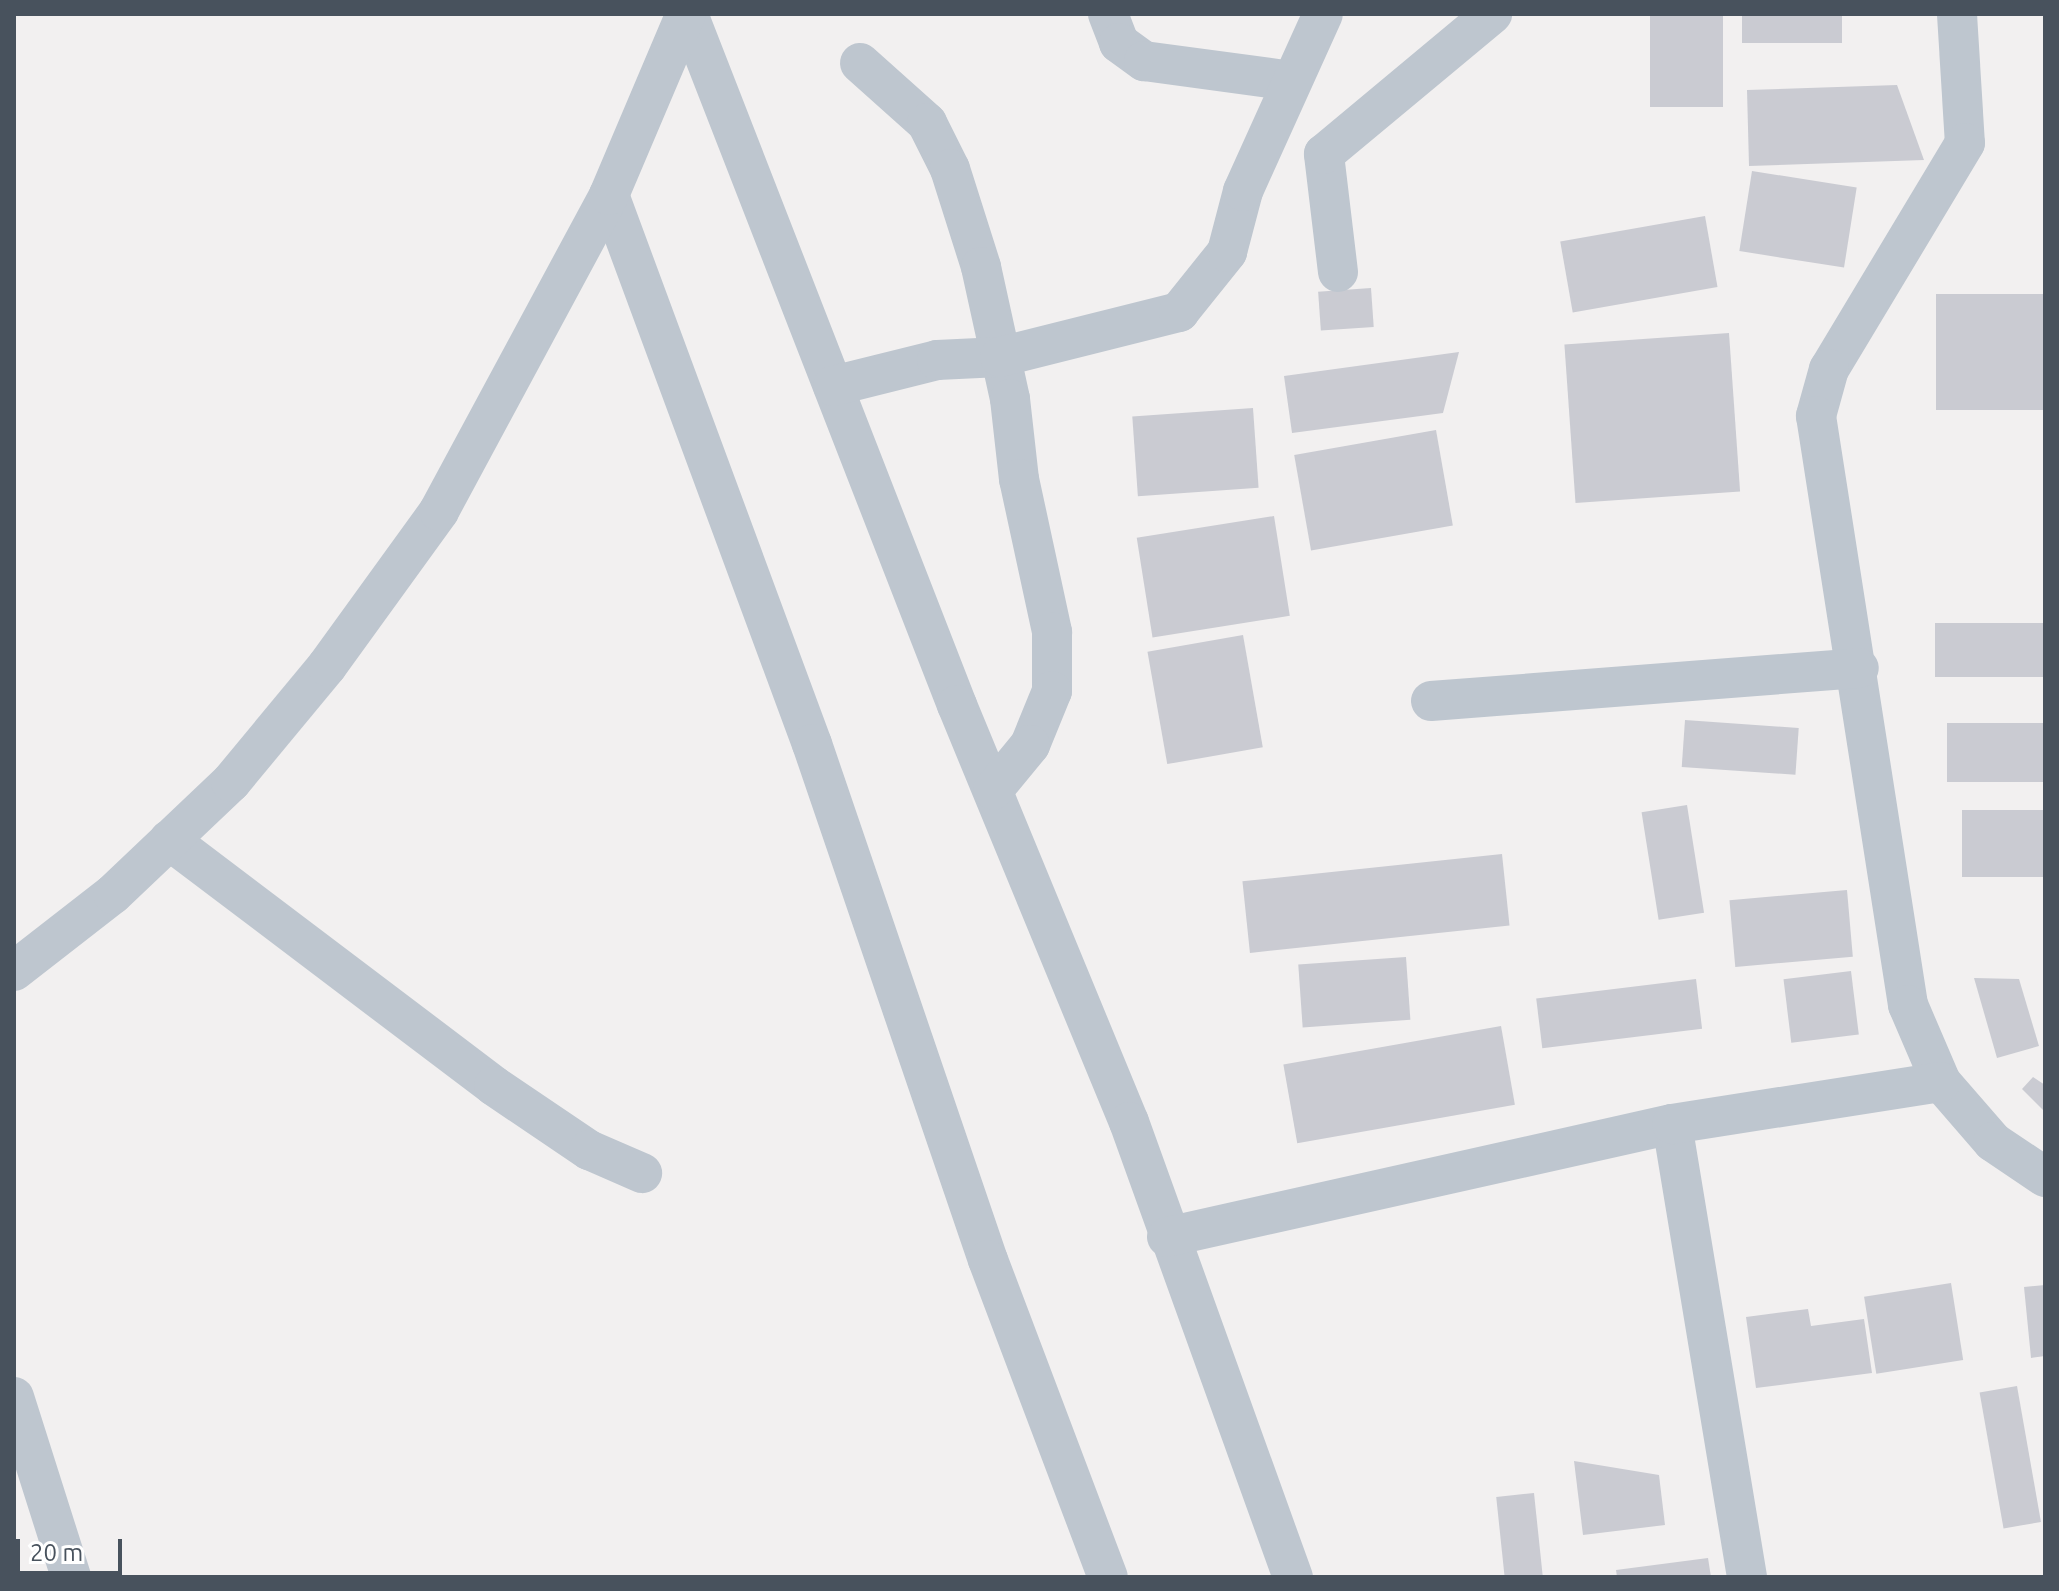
<!DOCTYPE html>
<html>
<head>
<meta charset="utf-8">
<style>
  body { margin:0 }
  #map { position:relative; width:2059px; height:1591px; overflow:hidden; background:#f2f0f0; font-family:Ubuntu,sans-serif }
  div>[style] { position:absolute }
  .building>* { inset:0; background:#cacbd2; transform-origin:0 0 }
  .minor>* { height:40px; margin:-20px; padding:0 20px; transform-origin:20px; border-radius:20px; background:#bec6cf }
  span { translate:-50% -50%; white-space:nowrap; text-align:center; line-height:1.15; -webkit-text-stroke:6px #fff; paint-order:stroke }
  .frame { position:absolute; inset:0; border:16px solid #48525d; pointer-events:none }
  .scale { position:absolute; left:16px; top:1539px; width:106px; height:36px; box-sizing:border-box; border:4px solid #48525d; border-top:0; padding-left:10px; font-size:24px; line-height:28px; white-space:nowrap; color:#48525d; -webkit-text-stroke:6px #fff; paint-order:stroke }
</style>
</head>
<body>
<div id="map">
  <div class="building">
    <div style="left:1650px;top:14px;width:73px;height:93px"></div>
    <div style="left:1742px;top:14px;width:100px;height:29px"></div>
    <div style="clip-path:polygon(1897px 85px,1924px 160px,1749px 166px,1747px 90px)"></div>
    <div style="left:1752px;top:171px;width:106px;height:81px;rotate:9deg"></div>
    <div style="left:1705px;top:216px;width:72px;height:147px;rotate:80deg"></div>
    <div style="left:1371px;top:288px;width:39px;height:53px;rotate:86deg"></div>
    <div style="left:2045px;top:294px;width:116px;height:109px;rotate:90deg"></div>
    <div style="left:1729px;top:333px;width:159px;height:165px;rotate:86deg"></div>
    <div style="clip-path:polygon(1459px 352px,1443px 413px,1292px 433px,1284px 376px)"></div>
    <div style="left:1253px;top:408px;width:80px;height:121px;rotate:86deg"></div>
    <div style="left:1436px;top:430px;width:97px;height:144px;rotate:80deg"></div>
    <div style="left:1274px;top:516px;width:101px;height:139px;rotate:81deg"></div>
    <div style="left:2045px;top:623px;width:54px;height:110px;rotate:90deg"></div>
    <div style="left:1243px;top:635px;width:114px;height:97px;rotate:80deg"></div>
    <div style="left:1685px;top:720px;width:114px;height:47px;rotate:4deg"></div>
    <div style="left:2045px;top:723px;width:59px;height:98px;rotate:90deg"></div>
    <div style="left:1687px;top:805px;width:109px;height:46px;rotate:81deg"></div>
    <div style="left:2045px;top:810px;width:67px;height:83px;rotate:90deg"></div>
    <div style="left:1502px;top:854px;width:72px;height:261px;rotate:84deg"></div>
    <div style="left:1847px;top:890px;width:67px;height:118px;rotate:85deg"></div>
    <div style="left:1406px;top:957px;width:63px;height:108px;rotate:86deg"></div>
    <div style="left:1851px;top:971px;width:64px;height:68px;rotate:83deg"></div>
    <div style="clip-path:polygon(1974px 978px,2019px 979px,2039px 1046px,1997px 1058px)"></div>
    <div style="left:1696px;top:979px;width:50px;height:161px;rotate:83deg"></div>
    <div style="left:1501px;top:1026px;width:80px;height:221px;rotate:80deg"></div>
    <div style="clip-path:polygon(2033px 1077px,2045px 1085px,2045px 1112px,2022px 1089px)"></div>
    <div style="left:1951px;top:1283px;width:78px;height:88px;rotate:81deg"></div>
    <div style="clip-path:polygon(2045px 1285px,2045px 1356px,2031px 1358px,2024px 1287px)"></div>
    <div style="clip-path:polygon(1808px 1309px,1811px 1326px,1864px 1319px,1872px 1373px,1756px 1388px,1746px 1317px)"></div>
    <div style="left:2017px;top:1386px;width:138px;height:38px;rotate:80deg"></div>
    <div style="clip-path:polygon(1574px 1461px,1659px 1475px,1665px 1525px,1583px 1535px)"></div>
    <div style="left:1534px;top:1493px;width:84px;height:38px;rotate:84deg"></div>
    <div style="clip-path:polygon(1708px 1558px,1711px 1577px,1617px 1577px,1616px 1570px)"></div>
  </div>
  <div class="minor">
    <div style="left:688px;top:14px;width:742px;rotate:68.73deg"></div>
    <div style="left:957px;top:705px;width:451px;rotate:67.6deg"></div>
    <div style="left:1129px;top:1122px;width:484px;rotate:70.2deg"></div>
    <div style="left:1108px;top:14px;width:31px;rotate:69deg"></div>
    <div style="left:1119px;top:43px;width:31px;rotate:36deg"></div>
    <div style="left:1144px;top:61px;width:149px;rotate:7.7deg"></div>
    <div style="left:1957px;top:14px;width:129px;rotate:86.5deg"></div>
    <div style="left:1965px;top:143px;width:264px;rotate:121deg"></div>
    <div style="left:1829px;top:369px;width:49px;rotate:105.5deg"></div>
    <div style="left:1816px;top:416px;width:596px;rotate:81.12deg"></div>
    <div style="left:1908px;top:1005px;width:84px;rotate:66.8deg"></div>
    <div style="left:1941px;top:1082px;width:79px;rotate:49.1deg"></div>
    <div style="left:1993px;top:1142px;width:63px;rotate:33.9deg"></div>
    <div style="left:860px;top:63px;width:90px;rotate:41.8deg"></div>
    <div style="left:927px;top:123px;width:51px;rotate:63.4deg"></div>
    <div style="left:950px;top:169px;width:103px;rotate:72.4deg"></div>
    <div style="left:981px;top:267px;width:135px;rotate:77.6deg"></div>
    <div style="left:1010px;top:399px;width:81px;rotate:83.6deg"></div>
    <div style="left:1019px;top:479px;width:157px;rotate:77.8deg"></div>
    <div style="left:1052px;top:632px;width:59px;rotate:90deg"></div>
    <div style="left:1052px;top:691px;width:58px;rotate:112.2deg"></div>
    <div style="left:1030px;top:745px;width:58px;rotate:129.4deg"></div>
    <div style="left:609px;top:195px;width:585px;rotate:69.71deg"></div>
    <div style="left:812px;top:744px;width:545px;rotate:71.17deg"></div>
    <div style="left:988px;top:1260px;width:339px;rotate:69.3deg"></div>
    <div style="left:1338px;top:272px;width:119px;rotate:-96.8deg"></div>
    <div style="left:1324px;top:154px;width:219px;rotate:-39.8deg"></div>
    <div style="left:833px;top:386px;width:107px;rotate:-14deg"></div>
    <div style="left:937px;top:360px;width:63px;rotate:-2.7deg"></div>
    <div style="left:1000px;top:357px;width:185px;rotate:-14.1deg"></div>
    <div style="left:1179px;top:312px;width:77px;rotate:-51.3deg"></div>
    <div style="left:1227px;top:252px;width:63px;rotate:-75.3deg"></div>
    <div style="left:1243px;top:191px;width:194px;rotate:-65.7deg"></div>
    <div style="left:1431px;top:701px;width:429px;rotate:-4.4deg"></div>
    <div style="left:169px;top:840px;width:408px;rotate:37.1deg"></div>
    <div style="left:494px;top:1086px;width:115px;rotate:34deg"></div>
    <div style="left:589px;top:1150px;width:58px;rotate:23.5deg"></div>
    <div style="left:14px;top:971px;width:125px;rotate:-37.9deg"></div>
    <div style="left:113px;top:894px;width:163px;rotate:-43.5deg"></div>
    <div style="left:231px;top:782px;width:151px;rotate:-50.4deg"></div>
    <div style="left:327px;top:666px;width:191px;rotate:-54.1deg"></div>
    <div style="left:439px;top:511px;width:359px;rotate:-61.7deg"></div>
    <div style="left:609px;top:195px;width:197px;rotate:-67deg"></div>
    <div style="left:1672px;top:1124px;width:459px;rotate:80.6deg"></div>
    <div style="left:1167px;top:1237px;width:517px;rotate:-12.61deg"></div>
    <div style="left:1672px;top:1124px;width:272px;rotate:-8.9deg"></div>
    <div style="left:14px;top:1397px;width:189px;rotate:72.4deg"></div>
  </div>
  <div class="frame"></div>
  <div class="scale">20 m</div>
</div>
</body>
</html>
